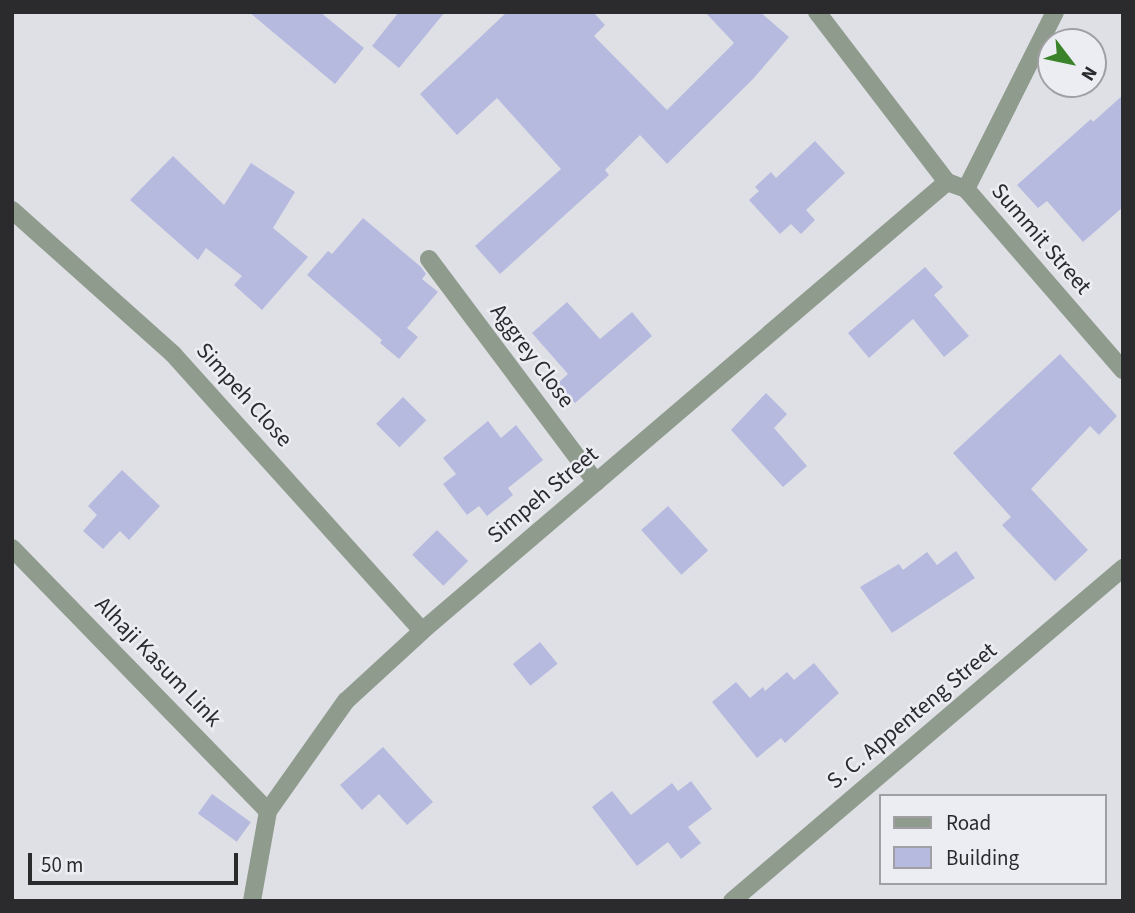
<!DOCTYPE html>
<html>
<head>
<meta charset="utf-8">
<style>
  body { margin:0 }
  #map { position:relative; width:1135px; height:913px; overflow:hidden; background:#dfe0e6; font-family:"Source Sans 3",sans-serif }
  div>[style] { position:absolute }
  .building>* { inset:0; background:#b6badf; transform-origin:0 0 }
  .minor>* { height:18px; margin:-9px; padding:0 9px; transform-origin:9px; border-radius:9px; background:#8f9b8d }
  span { translate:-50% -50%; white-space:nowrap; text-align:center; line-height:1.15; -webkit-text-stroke:5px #ecedf3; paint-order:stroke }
  .street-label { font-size:23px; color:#2b2b2e }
  .frame { position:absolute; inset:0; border:14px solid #2b2b2e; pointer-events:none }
  .legend { position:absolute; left:879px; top:794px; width:228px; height:91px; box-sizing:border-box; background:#ecedf3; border:2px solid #9f9fa4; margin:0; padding:9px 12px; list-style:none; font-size:21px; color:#2b2b2e }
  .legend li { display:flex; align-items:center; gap:14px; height:35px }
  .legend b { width:35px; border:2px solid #9f9fa4 }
  .north { position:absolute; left:1037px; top:28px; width:70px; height:70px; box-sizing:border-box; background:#ecedf3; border:2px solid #9f9fa4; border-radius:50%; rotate:122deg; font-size:19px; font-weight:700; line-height:28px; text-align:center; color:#2b2b2e }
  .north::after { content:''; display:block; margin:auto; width:24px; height:32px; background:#3a832a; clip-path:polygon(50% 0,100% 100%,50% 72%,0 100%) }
  .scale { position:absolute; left:28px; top:853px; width:210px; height:32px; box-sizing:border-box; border:4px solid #2b2b2e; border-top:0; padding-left:9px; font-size:21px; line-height:24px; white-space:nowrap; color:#2b2b2e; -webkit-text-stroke:5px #ecedf3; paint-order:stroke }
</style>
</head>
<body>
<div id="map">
  <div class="building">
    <div style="clip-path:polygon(249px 12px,320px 12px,364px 48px,335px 84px)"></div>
    <div style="clip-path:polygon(399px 12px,445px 12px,399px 68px,372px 46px)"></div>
    <div style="clip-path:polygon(507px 12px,593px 12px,605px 25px,594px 36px,667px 110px,734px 43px,705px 12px,760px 12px,789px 37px,753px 79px,667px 164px,640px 135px,605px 170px,609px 175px,500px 274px,475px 246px,561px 169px,497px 98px,457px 135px,420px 94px)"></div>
    <div style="clip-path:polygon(1123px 95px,1123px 207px,1083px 242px,1047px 201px,1038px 208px,1017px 185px,1091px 119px,1093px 122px)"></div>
    <div style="clip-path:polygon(815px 141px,845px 173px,806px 210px,815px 220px,801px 234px,791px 224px,780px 234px,749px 200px,759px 191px,755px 187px,771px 172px,776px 178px)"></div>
    <div style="clip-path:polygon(173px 156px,224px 205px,251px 163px,295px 192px,273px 228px,308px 257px,262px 310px,234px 285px,242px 276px,206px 248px,198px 260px,130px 200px)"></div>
    <div style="clip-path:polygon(363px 218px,421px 267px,426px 274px,422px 279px,438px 292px,407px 328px,418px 337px,399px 359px,380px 343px,382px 340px,307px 275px,328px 251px,332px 254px)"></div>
    <div style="clip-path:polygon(925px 267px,943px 287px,934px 295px,969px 336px,944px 357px,913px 319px,869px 358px,848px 333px)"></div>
    <div style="clip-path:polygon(567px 302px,600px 339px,632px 312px,652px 336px,575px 403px,558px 383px,568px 374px,532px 333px)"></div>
    <div style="clip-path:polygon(1060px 354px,1117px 416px,1099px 435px,1090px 426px,1031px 489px,1088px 550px,1055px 581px,1002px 525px,1011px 517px,953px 453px)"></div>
    <div style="clip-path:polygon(766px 393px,787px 414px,774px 428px,807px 466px,783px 487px,731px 430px)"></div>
    <div style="left:403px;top:397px;width:33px;height:38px;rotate:45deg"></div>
    <div style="clip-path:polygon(488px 421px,501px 438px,516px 425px,543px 460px,508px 488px,513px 495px,487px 516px,479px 506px,467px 515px,443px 484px,456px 474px,443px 458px)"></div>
    <div style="clip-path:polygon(122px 470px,160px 506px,129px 540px,120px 531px,103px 549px,83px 531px,97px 515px,88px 506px)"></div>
    <div style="left:668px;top:506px;width:60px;height:36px;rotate:48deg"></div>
    <div style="left:437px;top:530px;width:44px;height:35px;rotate:45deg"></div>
    <div style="clip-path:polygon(956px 551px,975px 578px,892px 633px,860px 587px,899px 564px,903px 570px,927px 552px,937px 565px)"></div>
    <div style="left:540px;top:642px;width:28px;height:35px;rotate:51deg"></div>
    <div style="clip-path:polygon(814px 663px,839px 693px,785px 743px,781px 738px,757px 758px,712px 702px,736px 682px,750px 698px,763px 687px,765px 691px,787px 672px,794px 680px)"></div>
    <div style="clip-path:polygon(383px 747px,433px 802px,407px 825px,379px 794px,362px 810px,340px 785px)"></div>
    <div style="clip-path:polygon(691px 781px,712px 809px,688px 827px,701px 843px,681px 859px,668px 842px,637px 866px,592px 807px,612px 791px,631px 815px,672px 783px,678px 791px)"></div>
    <div style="left:212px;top:794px;width:48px;height:24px;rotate:36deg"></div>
  </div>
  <div class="minor">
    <div style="left:817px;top:12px;width:214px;rotate:52.6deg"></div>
    <div style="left:947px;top:182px;width:20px;rotate:20deg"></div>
    <div style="left:966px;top:189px;width:240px;rotate:49.1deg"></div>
    <div style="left:966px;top:189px;width:198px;rotate:-63.3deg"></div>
    <div style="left:12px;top:210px;width:216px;rotate:41.8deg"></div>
    <div style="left:173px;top:354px;width:372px;rotate:48deg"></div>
    <div style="left:429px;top:259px;width:279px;rotate:53.2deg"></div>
    <div style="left:12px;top:548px;width:367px;rotate:45.8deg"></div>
    <div style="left:252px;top:901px;width:91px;rotate:-79.9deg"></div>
    <div style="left:268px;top:811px;width:135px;rotate:-54.7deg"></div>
    <div style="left:346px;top:701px;width:103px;rotate:-42.6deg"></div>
    <div style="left:422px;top:631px;width:691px;rotate:-40.54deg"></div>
    <div style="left:732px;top:901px;width:514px;rotate:-40.42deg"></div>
  </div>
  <div class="street-label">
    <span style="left:1041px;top:239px;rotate:49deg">Summit Street</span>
    <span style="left:532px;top:356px;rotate:53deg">Aggrey Close</span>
    <span style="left:244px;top:395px;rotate:48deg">Simpeh Close</span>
    <span style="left:543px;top:495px;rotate:-40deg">Simpeh Street</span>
    <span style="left:158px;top:662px;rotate:46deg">Alhaji Kasum Link</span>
    <span style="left:912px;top:716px;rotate:-40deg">S. C. Appenteng Street</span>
  </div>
  <div class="frame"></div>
  <ul class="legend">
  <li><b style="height:9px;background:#8f9b8d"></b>Road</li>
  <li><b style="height:19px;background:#b6badf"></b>Building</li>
  </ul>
  <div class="north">N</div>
  <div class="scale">50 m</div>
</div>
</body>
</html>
